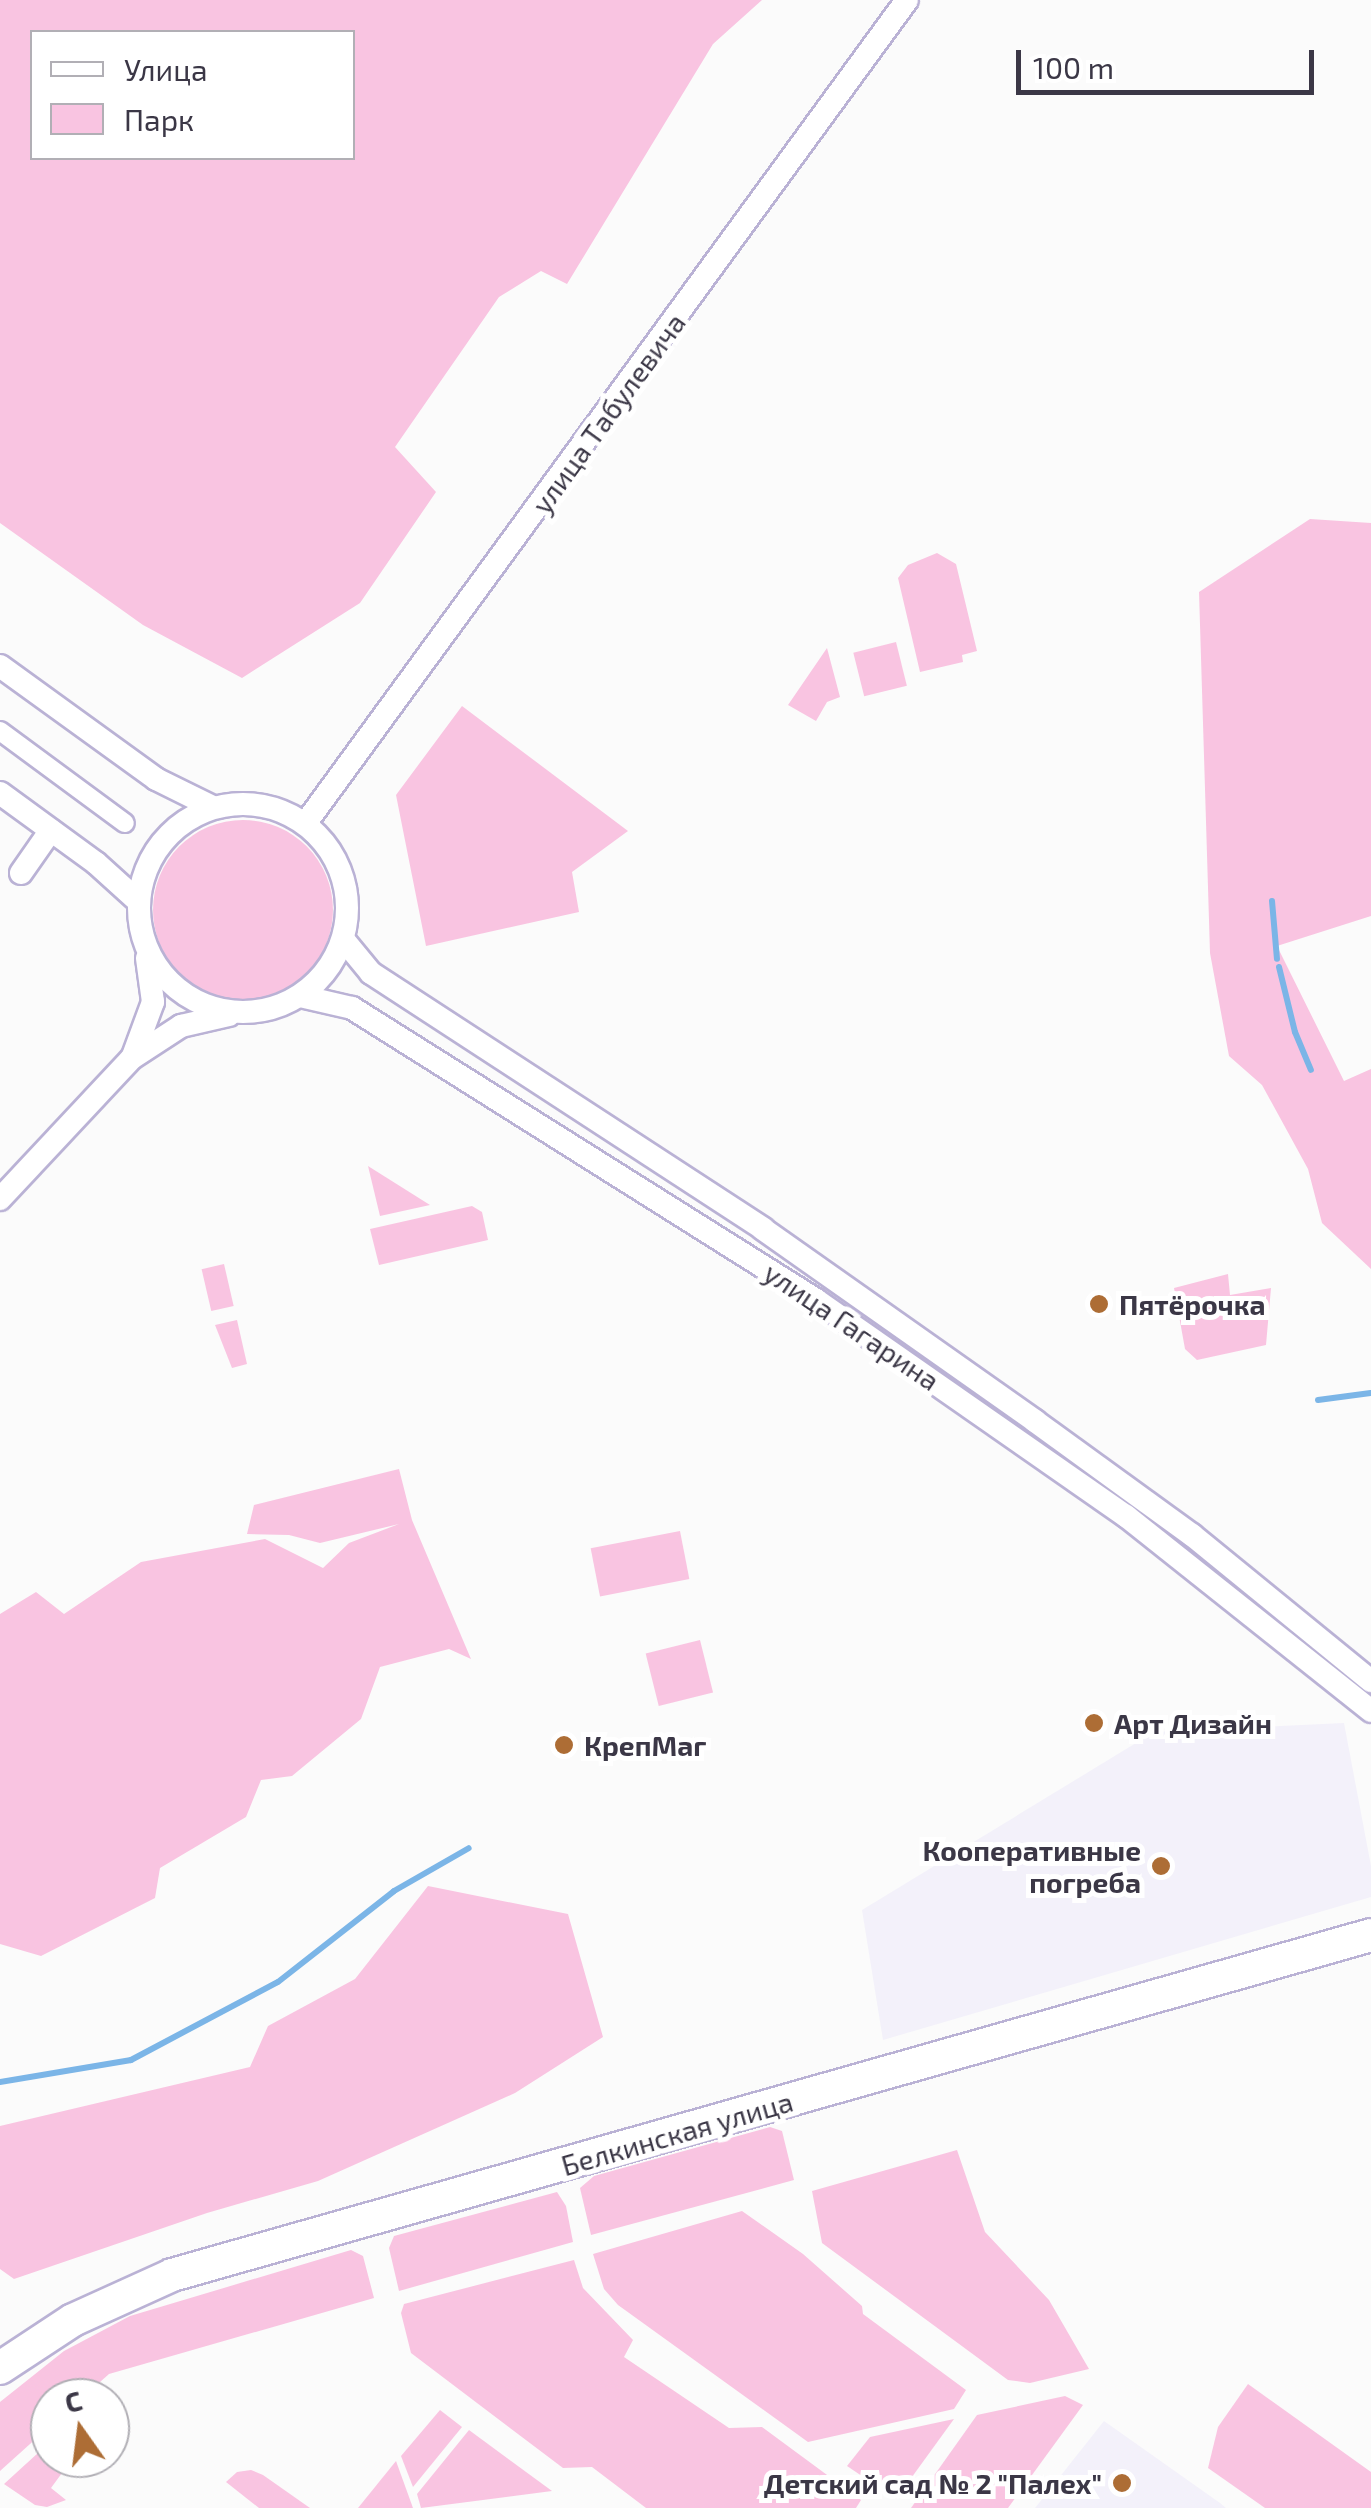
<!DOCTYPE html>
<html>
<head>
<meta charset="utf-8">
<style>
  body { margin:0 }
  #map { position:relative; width:1371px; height:2508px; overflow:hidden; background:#fbfbfb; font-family:"Exo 2",sans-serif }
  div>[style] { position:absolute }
  .built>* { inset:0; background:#f3f1fa }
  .green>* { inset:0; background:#f9c4e1; transform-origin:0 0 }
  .round { border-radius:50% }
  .stream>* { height:6px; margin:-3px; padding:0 3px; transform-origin:3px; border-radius:3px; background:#7bb5e7 }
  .roads { filter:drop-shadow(2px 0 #bab2d5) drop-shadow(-2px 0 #bab2d5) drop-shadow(0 2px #bab2d5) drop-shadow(0 -2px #bab2d5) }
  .pedestrian>* { height:18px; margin:-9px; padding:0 9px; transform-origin:9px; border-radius:9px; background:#fff }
  .minor>* { height:22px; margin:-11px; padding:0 11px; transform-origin:11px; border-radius:11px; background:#fff }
  .minor>.ring { margin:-11px; padding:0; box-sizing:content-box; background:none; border:22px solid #fff; border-radius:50% }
  .secondary>* { height:32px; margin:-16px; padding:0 16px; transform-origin:16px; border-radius:16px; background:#fff }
  .dots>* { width:28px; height:28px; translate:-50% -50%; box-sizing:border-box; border:5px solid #fff; border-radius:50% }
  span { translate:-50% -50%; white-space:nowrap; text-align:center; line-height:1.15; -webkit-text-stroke:10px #fff; paint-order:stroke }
  .street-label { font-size:28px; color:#3b3746 }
  .poi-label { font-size:28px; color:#3b3746; font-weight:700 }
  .left { translate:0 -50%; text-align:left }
  .right { translate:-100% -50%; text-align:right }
  .legend { position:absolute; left:30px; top:30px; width:325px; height:130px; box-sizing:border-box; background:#fff; border:2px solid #b1afb5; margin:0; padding:12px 18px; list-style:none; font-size:30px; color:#3b3746 }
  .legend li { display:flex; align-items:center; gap:20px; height:50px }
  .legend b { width:50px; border:2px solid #b1afb5 }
  .north { position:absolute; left:30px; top:2378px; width:100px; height:100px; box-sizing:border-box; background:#fff; border:2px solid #b1afb5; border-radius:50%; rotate:346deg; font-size:28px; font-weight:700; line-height:40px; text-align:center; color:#3b3746 }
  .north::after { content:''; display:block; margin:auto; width:35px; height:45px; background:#ad6d35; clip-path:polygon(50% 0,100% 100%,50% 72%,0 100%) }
  .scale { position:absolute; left:1016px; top:50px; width:298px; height:45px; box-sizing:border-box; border:5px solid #3b3746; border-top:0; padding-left:12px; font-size:30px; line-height:35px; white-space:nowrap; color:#3b3746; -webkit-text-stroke:8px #fff; paint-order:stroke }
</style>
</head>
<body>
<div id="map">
  <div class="built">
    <div style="clip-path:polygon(1344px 1723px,1371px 1866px,1371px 1897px,883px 2040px,862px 1910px,1154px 1732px)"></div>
    <div style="clip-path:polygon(1104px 2421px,1220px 2503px,1226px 2508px,1035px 2508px)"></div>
  </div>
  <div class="green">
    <div style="clip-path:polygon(evenodd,0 0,762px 0,713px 44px,567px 284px,541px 271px,499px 297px,395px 447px,436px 492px,360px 603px,242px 678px,143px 625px,0 523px,0 0,352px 32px,352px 158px,32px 158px,32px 32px,352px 32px)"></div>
    <div style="clip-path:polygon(1310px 519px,1371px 523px,1371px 916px,1277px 946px,1344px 1081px,1371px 1069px,1371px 1269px,1322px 1223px,1308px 1169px,1262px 1085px,1229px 1056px,1210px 953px,1199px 592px)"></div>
    <div style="clip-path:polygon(937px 553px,956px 564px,977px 651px,962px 655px,963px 662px,920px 672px,898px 578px,908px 565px)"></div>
    <div style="left:896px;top:642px;width:45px;height:44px;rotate:76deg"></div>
    <div style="clip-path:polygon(827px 648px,840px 697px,827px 702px,816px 721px,788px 705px)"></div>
    <div style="clip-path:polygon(462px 706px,628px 831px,572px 872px,579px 912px,426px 946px,396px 795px)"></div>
    <div class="round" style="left:153px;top:820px;width:180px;height:180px"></div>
    <div style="clip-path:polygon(368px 1166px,430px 1205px,380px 1216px)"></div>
    <div style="clip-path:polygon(472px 1206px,482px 1212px,488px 1240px,379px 1265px,370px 1229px)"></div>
    <div style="left:224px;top:1264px;width:43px;height:23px;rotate:77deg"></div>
    <div style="clip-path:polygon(1228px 1274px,1230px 1295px,1271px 1288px,1266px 1345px,1197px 1360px,1185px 1349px,1174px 1288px)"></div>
    <div style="clip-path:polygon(237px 1320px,247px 1364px,232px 1368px,215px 1325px)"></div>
    <div style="clip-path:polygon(399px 1469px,412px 1520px,471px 1659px,449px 1649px,380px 1667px,361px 1719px,292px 1776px,261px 1780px,246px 1817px,160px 1868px,155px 1898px,41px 1956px,0 1944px,0 1614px,36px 1592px,64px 1614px,141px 1562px,265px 1539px,323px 1568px,349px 1543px,399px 1524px,320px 1543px,289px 1535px,247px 1534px,254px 1505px)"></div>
    <div style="left:680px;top:1531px;width:49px;height:91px;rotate:79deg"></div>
    <div style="left:700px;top:1640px;width:54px;height:56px;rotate:76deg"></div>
    <div style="clip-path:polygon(428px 1886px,568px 1914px,603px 2037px,515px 2093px,318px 2181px,207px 2213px,14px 2279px,0 2269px,0 2126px,250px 2067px,268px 2026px,355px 1979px)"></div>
    <div style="clip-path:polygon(770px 2127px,782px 2131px,794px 2180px,591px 2235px,580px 2188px,594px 2176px)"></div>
    <div style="clip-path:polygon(957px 2150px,985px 2232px,1049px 2300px,1089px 2369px,1030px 2383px,1008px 2380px,822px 2243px,812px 2191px)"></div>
    <div style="clip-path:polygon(557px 2192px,566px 2206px,573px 2242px,399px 2291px,389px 2248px,394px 2236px)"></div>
    <div style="clip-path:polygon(742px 2211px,803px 2254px,862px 2306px,863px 2314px,966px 2390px,954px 2409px,808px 2442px,618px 2305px,604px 2289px,593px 2254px)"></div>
    <div style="clip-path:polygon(351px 2250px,363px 2256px,374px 2298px,109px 2374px,82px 2398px,50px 2398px,50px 2426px,0 2471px,0 2402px,64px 2351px,130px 2316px)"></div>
    <div style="clip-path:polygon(574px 2260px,583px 2288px,633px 2340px,624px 2357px,729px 2428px,762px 2427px,861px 2500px,856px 2508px,646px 2508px,592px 2467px,563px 2468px,411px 2353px,401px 2313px,404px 2304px)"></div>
    <div style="clip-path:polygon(1248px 2384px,1371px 2472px,1371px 2508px,1265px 2508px,1208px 2468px,1218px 2427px)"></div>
    <div style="clip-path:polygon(1065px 2396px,1083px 2405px,1008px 2508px,911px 2508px,977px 2415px)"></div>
    <div style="clip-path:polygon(440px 2410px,462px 2427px,413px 2487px,401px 2456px)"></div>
    <div style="clip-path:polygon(954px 2419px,896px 2499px,847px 2466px,870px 2437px)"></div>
    <div style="clip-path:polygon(469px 2430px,552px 2491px,421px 2508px,417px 2494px)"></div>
    <div style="clip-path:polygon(50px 2442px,50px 2458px,73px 2458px,51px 2488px,66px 2500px,47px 2507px,35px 2505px,4px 2484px)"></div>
    <div style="clip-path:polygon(396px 2461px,413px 2508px,358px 2508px)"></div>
    <div style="clip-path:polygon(251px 2470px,263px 2475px,310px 2508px,259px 2508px,226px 2482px,237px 2472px)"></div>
  </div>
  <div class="stream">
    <div style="left:1272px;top:901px;width:58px;rotate:85.1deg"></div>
    <div style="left:1279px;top:967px;width:67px;rotate:76.2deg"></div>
    <div style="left:1295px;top:1032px;width:41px;rotate:67.2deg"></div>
    <div style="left:1318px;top:1400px;width:53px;rotate:-7.5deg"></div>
    <div style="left:0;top:2082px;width:133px;rotate:-9.5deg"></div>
    <div style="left:131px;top:2060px;width:166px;rotate:-28deg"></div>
    <div style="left:278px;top:1982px;width:147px;rotate:-38.1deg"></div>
    <div style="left:394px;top:1891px;width:86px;rotate:-29.8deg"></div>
  </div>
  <div class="roads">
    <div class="pedestrian">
      <div style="left:0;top:731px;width:155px;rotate:36.4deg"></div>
    </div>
    <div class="minor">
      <div style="left:0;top:666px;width:193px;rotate:35.9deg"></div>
      <div style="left:156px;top:779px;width:64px;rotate:26.2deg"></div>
      <div style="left:0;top:793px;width:119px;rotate:36.1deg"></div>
      <div style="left:96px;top:863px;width:57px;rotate:42.1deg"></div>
      <div class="ring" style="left:139px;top:804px;width:186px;height:186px"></div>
      <div style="left:305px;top:824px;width:1020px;rotate:-53.85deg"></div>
      <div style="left:21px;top:873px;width:52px;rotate:-55.1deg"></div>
      <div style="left:343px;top:939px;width:44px;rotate:50.5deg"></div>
      <div style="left:371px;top:973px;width:468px;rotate:33.1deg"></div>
      <div style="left:763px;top:1229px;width:333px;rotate:35.2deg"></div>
      <div style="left:1035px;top:1421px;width:194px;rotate:36deg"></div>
      <div style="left:1192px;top:1535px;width:231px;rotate:39.2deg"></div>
      <div style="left:300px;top:996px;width:53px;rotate:13deg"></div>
      <div style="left:352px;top:1008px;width:548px;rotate:32.18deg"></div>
      <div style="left:816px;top:1300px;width:378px;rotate:34.9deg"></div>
      <div style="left:1126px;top:1516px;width:313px;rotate:38.5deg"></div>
      <div style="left:133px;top:1056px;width:58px;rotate:-69.7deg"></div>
      <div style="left:153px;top:1002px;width:44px;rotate:-97.8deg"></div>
      <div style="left:0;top:1199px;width:193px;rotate:-46.9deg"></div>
      <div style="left:132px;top:1058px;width:59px;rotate:-33.1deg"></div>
      <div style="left:181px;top:1026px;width:49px;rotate:-12.9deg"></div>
    </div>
    <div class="secondary">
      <div style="left:0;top:2368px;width:87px;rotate:-33.3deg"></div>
      <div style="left:73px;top:2320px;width:109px;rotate:-24.4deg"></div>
      <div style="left:172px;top:2275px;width:1246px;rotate:-15.83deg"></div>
    </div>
  </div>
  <div class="dots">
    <div style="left:1099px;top:1304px;background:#ad6d35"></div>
    <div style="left:1094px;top:1723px;background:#ad6d35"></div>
    <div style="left:564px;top:1745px;background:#ad6d35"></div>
    <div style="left:1161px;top:1866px;background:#ad6d35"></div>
    <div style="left:1122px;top:2483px;background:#ad6d35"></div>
  </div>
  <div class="street-label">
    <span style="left:608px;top:413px;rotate:-54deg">улица Табулевича</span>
    <span style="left:852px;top:1326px;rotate:34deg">улица Гагарина</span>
    <span style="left:677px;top:2133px;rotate:-16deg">Белкинская улица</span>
  </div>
  <div class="poi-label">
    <span class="left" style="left:1119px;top:1304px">Пятёрочка</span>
    <span class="left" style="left:1114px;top:1723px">Арт Дизайн</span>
    <span class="left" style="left:584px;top:1745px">КрепМаг</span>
    <span class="right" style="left:1141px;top:1866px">Кооперативные<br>погреба</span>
    <span class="right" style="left:1102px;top:2483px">Детский сад № 2 "Палех"</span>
  </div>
  <ul class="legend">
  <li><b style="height:12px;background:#fff"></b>Улица</li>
  <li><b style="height:28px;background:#f9c4e1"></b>Парк</li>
  </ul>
  <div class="north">С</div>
  <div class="scale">100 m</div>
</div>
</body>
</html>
